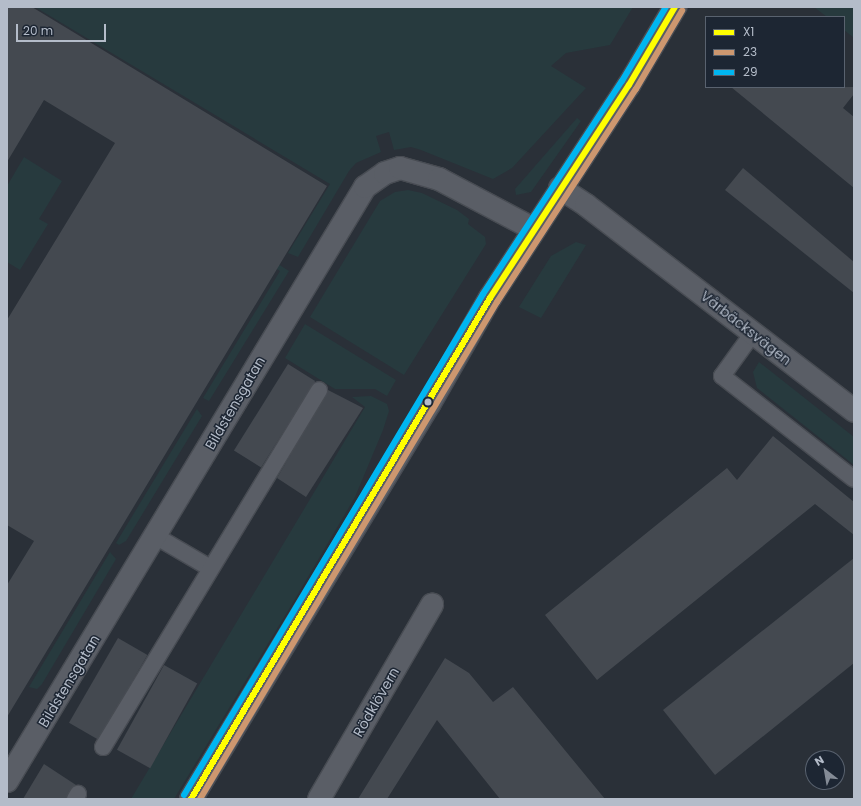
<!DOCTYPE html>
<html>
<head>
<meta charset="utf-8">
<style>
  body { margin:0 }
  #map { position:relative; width:861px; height:806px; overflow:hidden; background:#2a3038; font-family:Poppins,sans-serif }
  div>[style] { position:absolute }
  .green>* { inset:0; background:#273a3e }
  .building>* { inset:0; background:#444950; transform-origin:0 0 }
  .roads { filter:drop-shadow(1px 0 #484c53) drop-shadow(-1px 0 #484c53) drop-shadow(0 1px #484c53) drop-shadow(0 -1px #484c53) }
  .service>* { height:16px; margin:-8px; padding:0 8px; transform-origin:8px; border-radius:8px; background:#5a5e66 }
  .minor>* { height:22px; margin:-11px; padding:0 11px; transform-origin:11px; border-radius:11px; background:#5a5e66 }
  .tertiary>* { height:22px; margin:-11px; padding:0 11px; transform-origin:11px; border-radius:11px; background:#5a5e66 }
  .bus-1>* { height:6px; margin:-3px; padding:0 3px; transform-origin:3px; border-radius:3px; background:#ff0 }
  .bus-2>* { height:6px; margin:-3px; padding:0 3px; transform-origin:3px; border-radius:3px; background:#cd976f }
  .bus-3>* { height:6px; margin:-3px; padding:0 3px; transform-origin:3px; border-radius:3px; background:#00b6f1 }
  .dots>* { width:11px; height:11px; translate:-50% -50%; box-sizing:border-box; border:2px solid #1d2633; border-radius:50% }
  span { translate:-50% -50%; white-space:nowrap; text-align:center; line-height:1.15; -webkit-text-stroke:3px #1d2633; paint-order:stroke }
  .street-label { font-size:14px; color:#b4bcc9 }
  .frame { position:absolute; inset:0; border:8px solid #b4bcc9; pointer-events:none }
  .legend { position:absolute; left:705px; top:16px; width:140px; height:72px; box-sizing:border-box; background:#1d2633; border:1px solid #59626f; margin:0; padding:5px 7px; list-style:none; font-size:12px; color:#b4bcc9 }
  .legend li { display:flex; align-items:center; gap:8px; height:20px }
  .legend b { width:20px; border:1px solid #59626f }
  .north { position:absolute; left:805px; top:750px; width:40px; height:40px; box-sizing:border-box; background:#1d2633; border:1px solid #59626f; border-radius:50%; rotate:329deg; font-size:11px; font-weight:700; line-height:16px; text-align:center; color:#b4bcc9 }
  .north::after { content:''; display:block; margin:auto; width:14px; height:18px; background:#848b96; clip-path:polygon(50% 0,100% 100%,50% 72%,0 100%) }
  .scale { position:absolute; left:16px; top:24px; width:90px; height:18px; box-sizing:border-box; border:2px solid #b4bcc9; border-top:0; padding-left:5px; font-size:12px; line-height:14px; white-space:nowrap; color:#b4bcc9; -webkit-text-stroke:3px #1d2633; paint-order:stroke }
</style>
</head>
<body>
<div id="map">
  <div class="green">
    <div style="clip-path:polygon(35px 7px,633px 7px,610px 45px,566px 53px,551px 66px,586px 88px,512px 168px,493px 179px,421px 150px,411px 147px,394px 150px,389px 132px,376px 136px,381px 152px,356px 163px,349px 171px,298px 257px,288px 253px,330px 184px)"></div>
    <div style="clip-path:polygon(814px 7px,854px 7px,854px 38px,844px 30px,844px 17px,827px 17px)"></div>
    <div style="clip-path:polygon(577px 118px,581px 121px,531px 192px,516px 195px,515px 189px)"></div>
    <div style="clip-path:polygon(24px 157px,62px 181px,39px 219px,48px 224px,20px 270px,7px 262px,7px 186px)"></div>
    <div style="clip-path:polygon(408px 190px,422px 193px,457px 210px,469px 219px,468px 224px,485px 237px,486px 244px,404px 375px,310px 317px,380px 201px,395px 192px)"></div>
    <div style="clip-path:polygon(576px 242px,586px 245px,541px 318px,519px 307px,551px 256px)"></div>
    <div style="clip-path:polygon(253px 248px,289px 271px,209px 401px,203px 398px,280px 271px,251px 253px)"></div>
    <div style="clip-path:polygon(305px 324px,396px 380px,387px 396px,375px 389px,335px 389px,285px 358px)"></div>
    <div style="clip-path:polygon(759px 362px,854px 437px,854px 465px,757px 388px,753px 372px)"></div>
    <div style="clip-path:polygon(371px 396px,387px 404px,389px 411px,383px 430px,355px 497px,295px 599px,174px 799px,131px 799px,365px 407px,352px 397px)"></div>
    <div style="clip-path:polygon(197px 409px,202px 416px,126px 541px,119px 545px,116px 543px)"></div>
    <div style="clip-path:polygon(110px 552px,116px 559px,42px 684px,37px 689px,29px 687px)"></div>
  </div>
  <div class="building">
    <div style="clip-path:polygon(7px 7px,32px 7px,327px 186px,7px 717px,7px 585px,34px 541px,7px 525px,7px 320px,115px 143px,44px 100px,7px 162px)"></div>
    <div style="clip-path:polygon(731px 87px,854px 87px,854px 94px,843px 108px,854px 117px,854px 188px)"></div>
    <div style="clip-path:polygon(743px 168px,854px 262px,854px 293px,725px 190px)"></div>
    <div style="left:288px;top:364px;width:32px;height:102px;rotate:32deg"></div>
    <div style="clip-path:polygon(328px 390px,363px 408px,306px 497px,277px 478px)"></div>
    <div style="clip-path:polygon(773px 436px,854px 502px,854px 535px,815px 504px,597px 680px,545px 615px,727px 468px,737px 480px)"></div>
    <div style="clip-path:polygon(854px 558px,854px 663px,715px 775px,663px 710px)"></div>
    <div style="left:118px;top:638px;width:34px;height:98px;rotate:30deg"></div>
    <div style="clip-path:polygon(445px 658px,469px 673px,493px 702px,513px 687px,605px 799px,500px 799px,437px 720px,387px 799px,358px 799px)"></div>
    <div style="left:164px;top:665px;width:38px;height:97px;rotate:29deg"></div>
    <div style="clip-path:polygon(44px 764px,76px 785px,66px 799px,23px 799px)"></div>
  </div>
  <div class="roads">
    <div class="service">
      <div style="left:753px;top:333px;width:53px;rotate:125.8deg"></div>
      <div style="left:722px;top:376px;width:167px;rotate:38deg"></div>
      <div style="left:157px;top:537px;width:61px;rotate:30.3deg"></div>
      <div style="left:103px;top:747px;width:417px;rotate:-58.8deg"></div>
      <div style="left:75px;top:799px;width:6px;rotate:-59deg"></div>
    </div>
    <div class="minor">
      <div style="left:560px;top:188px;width:31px;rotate:33deg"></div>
      <div style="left:586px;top:205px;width:338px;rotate:37.5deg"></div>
      <div style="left:7px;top:781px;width:694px;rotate:-58.92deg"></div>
      <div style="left:365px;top:187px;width:24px;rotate:-35deg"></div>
      <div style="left:385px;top:173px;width:16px;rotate:-18deg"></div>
      <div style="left:400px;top:168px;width:41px;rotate:15.8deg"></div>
      <div style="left:439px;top:179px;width:107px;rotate:27.8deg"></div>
      <div style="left:319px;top:799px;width:225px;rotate:-59.8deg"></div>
    </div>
    <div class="tertiary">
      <div style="left:191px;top:799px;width:463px;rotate:-58.9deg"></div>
      <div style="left:430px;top:403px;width:121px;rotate:-60.3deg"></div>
      <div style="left:490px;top:298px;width:254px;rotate:-56.9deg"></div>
      <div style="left:629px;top:85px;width:91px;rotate:-59.5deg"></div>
    </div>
  </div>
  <div class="bus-1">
    <div style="left:191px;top:799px;width:583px;rotate:-59.17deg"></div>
    <div style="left:490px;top:298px;width:254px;rotate:-56.9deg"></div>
    <div style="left:629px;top:85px;width:91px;rotate:-59.5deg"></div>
  </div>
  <div class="bus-2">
    <div style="left:200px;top:799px;width:579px;rotate:-59.14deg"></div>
    <div style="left:497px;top:302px;width:254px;rotate:-56.9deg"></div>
    <div style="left:636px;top:89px;width:91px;rotate:-59.5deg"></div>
  </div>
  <div class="bus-3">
    <div style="left:184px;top:795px;width:583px;rotate:-59.17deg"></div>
    <div style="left:483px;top:294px;width:254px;rotate:-56.9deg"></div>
    <div style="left:622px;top:81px;width:86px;rotate:-59.3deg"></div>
  </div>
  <div class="dots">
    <div style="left:428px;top:402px;background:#b4bcc9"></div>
  </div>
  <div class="street-label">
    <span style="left:746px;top:328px;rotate:38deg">Vårbäcksvägen</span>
    <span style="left:235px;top:403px;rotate:-60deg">Bildstensgatan</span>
    <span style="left:69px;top:681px;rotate:-59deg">Bildstensgatan</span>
    <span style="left:376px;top:702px;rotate:-60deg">Rödklövern</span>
  </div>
  <div class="frame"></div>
  <ul class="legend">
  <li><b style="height:5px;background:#ff0"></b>X1</li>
  <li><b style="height:5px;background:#cd976f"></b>23</li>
  <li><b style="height:5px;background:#00b6f1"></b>29</li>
  </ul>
  <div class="north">N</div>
  <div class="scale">20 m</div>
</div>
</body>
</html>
